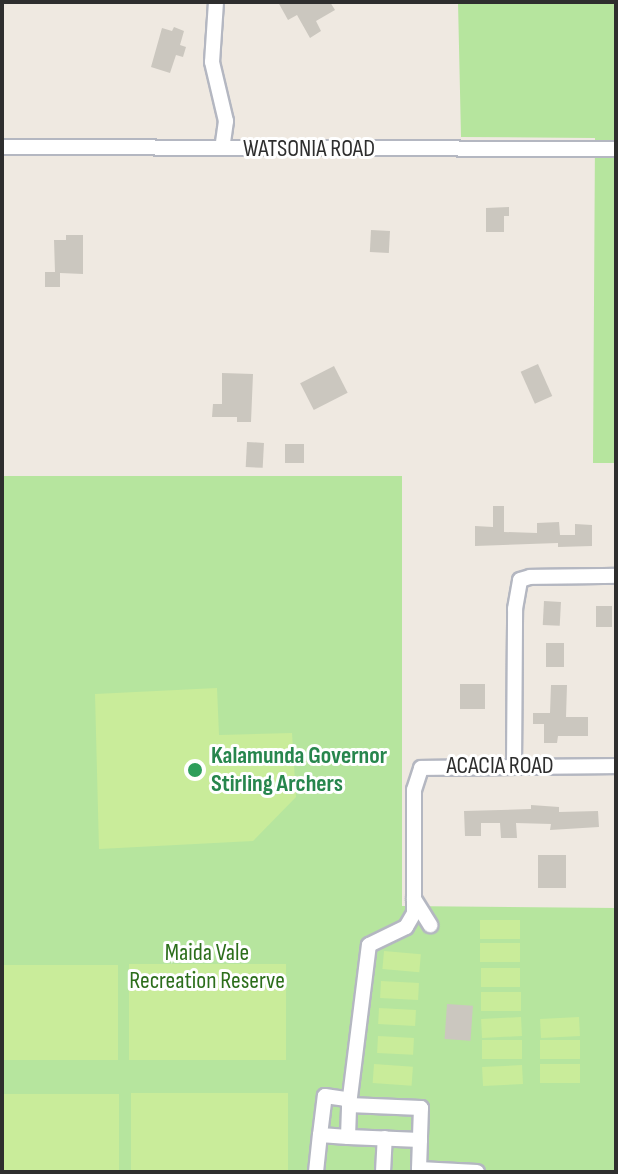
<!DOCTYPE html>
<html>
<head>
<meta charset="utf-8">
<style>
  body { margin:0 }
  #map { position:relative; width:618px; height:1174px; overflow:hidden; background:#efe9e1; font-family:"Sofia Sans Condensed",sans-serif }
  div>[style] { position:absolute }
  .green>* { inset:0; background:#b6e59e }
  .pitch>* { inset:0; background:#c9ec9a; transform-origin:0 0 }
  .building>* { inset:0; background:#cbc7bf; transform-origin:0 0 }
  .roads { filter:drop-shadow(2px 0 #b4b7c1) drop-shadow(-2px 0 #b4b7c1) drop-shadow(0 2px #b4b7c1) drop-shadow(0 -2px #b4b7c1) }
  .minor>* { height:14px; margin:-7px; padding:0 7px; transform-origin:7px; border-radius:7px; background:#fff }
  .dots>* { width:22px; height:22px; translate:-50% -50%; box-sizing:border-box; border:4px solid #fff; border-radius:50% }
  span { translate:-50% -50%; white-space:nowrap; text-align:center; line-height:1.15; -webkit-text-stroke:6px #fff; paint-order:stroke }
  .street-label { font-size:24px; color:#2e2e2e }
  .leisure-label { font-size:24px; color:#27864d; font-weight:700 }
  .left { translate:0 -50%; text-align:left }
  .park-label { font-size:24px; color:#2c6e1b }
  .frame { position:absolute; inset:0; border:4px solid #2e2e2e; pointer-events:none }
</style>
</head>
<body>
<div id="map">
  <div class="green">
    <div style="clip-path:polygon(458px 2px,616px 2px,616px 463px,593px 463px,595px 138px,461px 137px)"></div>
    <div style="clip-path:polygon(2px 476px,402px 476px,402px 906px,616px 908px,616px 1172px,2px 1172px)"></div>
  </div>
  <div class="pitch">
    <div style="clip-path:polygon(217px 688px,219px 735px,292px 733px,296px 797px,253px 841px,99px 849px,95px 694px)"></div>
    <div style="left:520px;top:920px;width:19px;height:40px;rotate:90deg"></div>
    <div style="left:520px;top:943px;width:19px;height:40px;rotate:90deg"></div>
    <div style="left:384px;top:951px;width:37px;height:18px;rotate:5deg"></div>
    <div style="left:129px;top:964px;width:157px;height:96px"></div>
    <div style="left:2px;top:965px;width:116px;height:95px"></div>
    <div style="left:481px;top:968px;width:39px;height:19px"></div>
    <div style="left:381px;top:981px;width:38px;height:17px;rotate:3deg"></div>
    <div style="left:521px;top:992px;width:19px;height:40px;rotate:90deg"></div>
    <div style="left:379px;top:1008px;width:37px;height:16px;rotate:3deg"></div>
    <div style="left:521px;top:1017px;width:19px;height:40px;rotate:87deg"></div>
    <div style="left:579px;top:1017px;width:19px;height:39px;rotate:87deg"></div>
    <div style="left:378px;top:1036px;width:36px;height:17px;rotate:3deg"></div>
    <div style="left:522px;top:1040px;width:19px;height:40px;rotate:90deg"></div>
    <div style="left:540px;top:1040px;width:40px;height:19px"></div>
    <div style="left:374px;top:1064px;width:39px;height:19px;rotate:4deg"></div>
    <div style="left:540px;top:1064px;width:40px;height:19px"></div>
    <div style="left:522px;top:1065px;width:19px;height:40px;rotate:87deg"></div>
    <div style="left:131px;top:1093px;width:157px;height:79px"></div>
    <div style="left:2px;top:1094px;width:117px;height:78px"></div>
  </div>
  <div class="building">
    <div style="clip-path:polygon(278px 2px,330px 2px,335px 10px,316px 21px,321px 31px,310px 38px,297px 15px,288px 20px)"></div>
    <div style="clip-path:polygon(174px 27px,184px 31px,180px 45px,186px 47px,183px 57px,176px 55px,170px 73px,151px 67px,162px 28px,172px 31px)"></div>
    <div style="clip-path:polygon(509px 207px,509px 216px,504px 216px,504px 232px,486px 232px,486px 208px)"></div>
    <div style="left:371px;top:230px;width:19px;height:22px;rotate:3deg"></div>
    <div style="clip-path:polygon(66px 235px,83px 235px,83px 274px,60px 273px,60px 287px,45px 287px,45px 272px,55px 272px,54px 240px,66px 240px)"></div>
    <div style="left:538px;top:364px;width:35px;height:19px;rotate:66deg"></div>
    <div style="left:334px;top:366px;width:30px;height:38px;rotate:63deg"></div>
    <div style="clip-path:polygon(222px 373px,253px 374px,251px 422px,237px 422px,237px 417px,212px 417px,213px 404px,222px 404px)"></div>
    <div style="left:247px;top:442px;width:17px;height:25px;rotate:3deg"></div>
    <div style="left:285px;top:444px;width:19px;height:19px"></div>
    <div style="clip-path:polygon(493px 506px,504px 506px,504px 532px,537px 533px,537px 523px,559px 522px,560px 535px,575px 535px,575px 524px,592px 525px,592px 546px,558px 547px,558px 543px,475px 546px,475px 526px,493px 527px)"></div>
    <div style="left:544px;top:601px;width:17px;height:24px;rotate:3deg"></div>
    <div style="left:596px;top:606px;width:16px;height:21px"></div>
    <div style="left:546px;top:643px;width:18px;height:24px"></div>
    <div style="left:460px;top:684px;width:25px;height:25px"></div>
    <div style="clip-path:polygon(551px 685px,567px 685px,566px 717px,588px 717px,588px 736px,558px 736px,557px 743px,544px 743px,544px 724px,533px 724px,533px 713px,550px 713px)"></div>
    <div style="clip-path:polygon(531px 805px,559px 807px,559px 812px,598px 811px,599px 827px,550px 830px,551px 824px,516px 823px,517px 838px,501px 838px,500px 823px,481px 823px,481px 836px,465px 836px,464px 811px,531px 809px)"></div>
    <div style="left:538px;top:855px;width:28px;height:33px"></div>
    <div style="left:447px;top:1004px;width:26px;height:35px;rotate:4deg"></div>
  </div>
  <div class="roads">
    <div class="minor">
      <div style="left:216px;top:2px;width:60px;rotate:93.8deg"></div>
      <div style="left:212px;top:62px;width:61px;rotate:76.7deg"></div>
      <div style="left:226px;top:121px;width:27px;rotate:98deg"></div>
      <div style="left:2px;top:147px;width:614px;rotate:0.19deg"></div>
      <div style="left:514px;top:767px;width:158px;rotate:-89.6deg"></div>
      <div style="left:515px;top:609px;width:29px;rotate:-80deg"></div>
      <div style="left:520px;top:580px;width:10px;rotate:-17deg"></div>
      <div style="left:530px;top:577px;width:86px;rotate:-0.7deg"></div>
      <div style="left:414px;top:899px;width:31px;rotate:58deg"></div>
      <div style="left:349px;top:1105px;width:72px;rotate:2.4deg"></div>
      <div style="left:421px;top:1108px;width:32px;rotate:92deg"></div>
      <div style="left:420px;top:1140px;width:72px;rotate:-177.6deg"></div>
      <div style="left:348px;top:1137px;width:32px;rotate:-88deg"></div>
      <div style="left:348px;top:1137px;width:28px;rotate:-176deg"></div>
      <div style="left:320px;top:1135px;width:39px;rotate:-83deg"></div>
      <div style="left:325px;top:1096px;width:22px;rotate:8deg"></div>
      <div style="left:347px;top:1099px;width:6px;rotate:72deg"></div>
      <div style="left:349px;top:1105px;width:161px;rotate:-82.9deg"></div>
      <div style="left:369px;top:945px;width:41px;rotate:-25.9deg"></div>
      <div style="left:406px;top:927px;width:16px;rotate:-60deg"></div>
      <div style="left:414px;top:913px;width:123px;rotate:-90deg"></div>
      <div style="left:414px;top:790px;width:23px;rotate:-72deg"></div>
      <div style="left:421px;top:768px;width:195px;rotate:-0.6deg"></div>
      <div style="left:420px;top:1140px;width:29px;rotate:92deg"></div>
      <div style="left:419px;top:1169px;width:58px;rotate:3deg"></div>
      <div style="left:316px;top:1172px;width:37px;rotate:-84deg"></div>
      <div style="left:383px;top:1172px;width:34px;rotate:-87deg"></div>
    </div>
  </div>
  <div class="dots">
    <div style="left:195px;top:770px;background:#2e9e5b"></div>
  </div>
  <div class="street-label">
    <span style="left:309px;top:149px">WATSONIA ROAD</span>
    <span style="left:500px;top:766px">ACACIA ROAD</span>
  </div>
  <div class="leisure-label">
    <span class="left" style="left:211px;top:770px">Kalamunda Governor<br>Stirling Archers</span>
  </div>
  <div class="park-label">
    <span style="left:207px;top:967px">Maida Vale<br>Recreation Reserve</span>
  </div>
  <div class="frame"></div>
</div>
</body>
</html>
